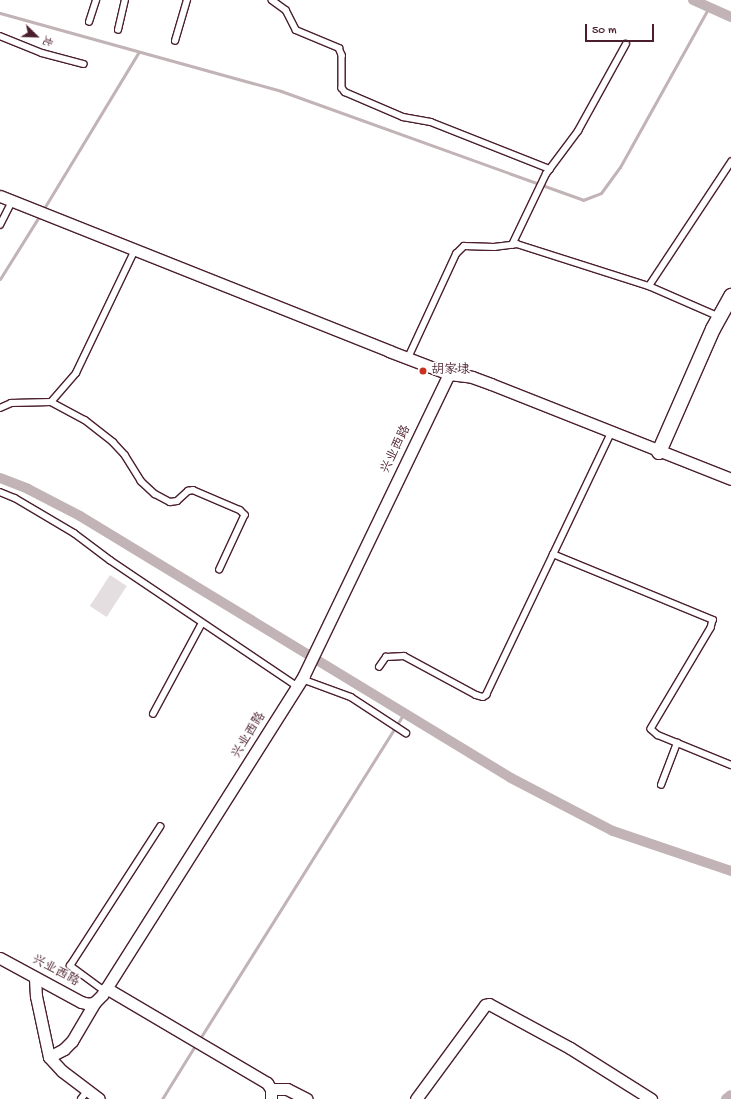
<!DOCTYPE html>
<html>
<head>
<meta charset="utf-8">
<style>
  body { margin:0 }
  #map { position:relative; width:731px; height:1099px; overflow:hidden; background:#fff; font-family:"Gochi Hand","LXGW WenKai TC",sans-serif }
  div>[style] { position:absolute }
  .green>* { inset:0; background:#e5dee0; transform-origin:0 0 }
  .stream>* { height:3px; margin:-1.5px; padding:0 1.5px; transform-origin:1.5px; border-radius:1.5px; background:#c1b3b6 }
  .canal>* { height:10px; margin:-5px; padding:0 5px; transform-origin:5px; border-radius:5px; background:#c1b3b6 }
  .roads { filter:drop-shadow(1px 0 #4a1f2b) drop-shadow(-1px 0 #4a1f2b) drop-shadow(0 1px #4a1f2b) drop-shadow(0 -1px #4a1f2b) }
  .service>* { height:5.5px; margin:-2.75px; padding:0 2.75px; transform-origin:2.75px; border-radius:2.75px; background:#fff }
  .minor>* { height:11px; margin:-5.5px; padding:0 5.5px; transform-origin:5.5px; border-radius:5.5px; background:#fff }
  .tertiary>* { height:14px; margin:-7px; padding:0 7px; transform-origin:7px; border-radius:7px; background:#fff }
  .dots>* { width:11px; height:11px; translate:-50% -50%; box-sizing:border-box; border:2px solid #fff; border-radius:50% }
  span { translate:-50% -50%; white-space:nowrap; text-align:center; line-height:1.15; -webkit-text-stroke:3px #fff; paint-order:stroke }
  .poi-label { font-size:13px; color:#4a1f2b }
  .left { translate:0 -50%; text-align:left }
  .street-label { font-size:13px; color:#4a1f2b }
  .north { position:absolute; left:16px; top:16px; width:40px; height:40px; -webkit-text-stroke:3px #fff; paint-order:stroke; rotate:113deg; font-size:11px; font-weight:700; line-height:16px; text-align:center; color:#4a1f2b }
  .north::after { content:''; display:block; margin:auto; width:14px; height:18px; background:#4a1f2b; clip-path:polygon(50% 0,100% 100%,50% 72%,0 100%) }
  .scale { position:absolute; left:585px; top:24px; width:69px; height:18px; box-sizing:border-box; border:2px solid #4a1f2b; border-top:0; padding-left:5px; font-size:12px; line-height:14px; white-space:nowrap; color:#4a1f2b; -webkit-text-stroke:3px #fff; paint-order:stroke }
</style>
</head>
<body>
<div id="map">
  <div class="green">
    <div style="left:110px;top:575px;width:20px;height:37px;rotate:33deg"></div>
  </div>
  <div class="stream">
    <div style="left:0;top:13px;width:292px;rotate:15.5deg"></div>
    <div style="left:281px;top:91px;width:321px;rotate:19.8deg"></div>
    <div style="left:583px;top:200px;width:19px;rotate:-21deg"></div>
    <div style="left:601px;top:193px;width:32px;rotate:-54deg"></div>
    <div style="left:620px;top:167px;width:183px;rotate:-60.9deg"></div>
    <div style="left:43px;top:210px;width:184px;rotate:-58.8deg"></div>
    <div style="left:0;top:279px;width:75px;rotate:-58deg"></div>
    <div style="left:199px;top:1040px;width:386px;rotate:-57.9deg"></div>
    <div style="left:162px;top:1099px;width:65px;rotate:-58.3deg"></div>
  </div>
  <div class="canal">
    <div style="left:693px;top:0;width:42px;rotate:24.1deg"></div>
    <div style="left:0;top:478px;width:30px;rotate:21deg"></div>
    <div style="left:28px;top:489px;width:59px;rotate:27.4deg"></div>
    <div style="left:80px;top:516px;width:504px;rotate:31.29deg"></div>
    <div style="left:511px;top:778px;width:115px;rotate:27.5deg"></div>
    <div style="left:613px;top:831px;width:125px;rotate:18.7deg"></div>
    <div style="left:726px;top:1099px;width:6px;rotate:-39deg"></div>
  </div>
  <div class="roads">
    <div class="service">
      <div style="left:272px;top:0;width:17px;rotate:36deg"></div>
      <div style="left:286px;top:10px;width:22px;rotate:63deg"></div>
      <div style="left:296px;top:30px;width:47px;rotate:22.7deg"></div>
      <div style="left:339px;top:48px;width:8px;rotate:67deg"></div>
      <div style="left:342px;top:55px;width:33px;rotate:90deg"></div>
      <div style="left:342px;top:88px;width:5px;rotate:53deg"></div>
      <div style="left:345px;top:92px;width:63px;rotate:23.3deg"></div>
      <div style="left:403px;top:117px;width:28px;rotate:10deg"></div>
      <div style="left:431px;top:122px;width:128px;rotate:21.6deg"></div>
      <div style="left:89px;top:22px;width:23px;rotate:-72deg"></div>
      <div style="left:118px;top:30px;width:31px;rotate:-77deg"></div>
      <div style="left:0;top:36px;width:45px;rotate:22deg"></div>
      <div style="left:42px;top:53px;width:43px;rotate:14.7deg"></div>
      <div style="left:175px;top:41px;width:43px;rotate:-73.7deg"></div>
      <div style="left:0;top:225px;width:27px;rotate:-63deg"></div>
      <div style="left:512px;top:245px;width:79px;rotate:-64.4deg"></div>
      <div style="left:546px;top:174px;width:54px;rotate:-53.3deg"></div>
      <div style="left:578px;top:131px;width:99px;rotate:-61.1deg"></div>
      <div style="left:649px;top:286px;width:149px;rotate:-56.5deg"></div>
      <div style="left:408px;top:358px;width:115px;rotate:-65.2deg"></div>
      <div style="left:456px;top:254px;width:11px;rotate:-45deg"></div>
      <div style="left:464px;top:246px;width:30px;rotate:2deg"></div>
      <div style="left:494px;top:247px;width:23px;rotate:-7deg"></div>
      <div style="left:517px;top:244px;width:139px;rotate:17.7deg"></div>
      <div style="left:649px;top:286px;width:77px;rotate:23.6deg"></div>
      <div style="left:51px;top:402px;width:38px;rotate:-49deg"></div>
      <div style="left:76px;top:373px;width:136px;rotate:-64.4deg"></div>
      <div style="left:0;top:408px;width:12px;rotate:-24deg"></div>
      <div style="left:11px;top:403px;width:40px;rotate:-1.4deg"></div>
      <div style="left:51px;top:402px;width:38px;rotate:28deg"></div>
      <div style="left:85px;top:420px;width:36px;rotate:38deg"></div>
      <div style="left:113px;top:442px;width:18px;rotate:47deg"></div>
      <div style="left:125px;top:455px;width:31px;rotate:58deg"></div>
      <div style="left:141px;top:481px;width:19px;rotate:43deg"></div>
      <div style="left:155px;top:494px;width:17px;rotate:28deg"></div>
      <div style="left:170px;top:502px;width:7px;rotate:-8deg"></div>
      <div style="left:177px;top:501px;width:15px;rotate:-42deg"></div>
      <div style="left:188px;top:491px;width:5px;rotate:-11deg"></div>
      <div style="left:193px;top:490px;width:51px;rotate:23.1deg"></div>
      <div style="left:240px;top:510px;width:7px;rotate:45deg"></div>
      <div style="left:245px;top:515px;width:60px;rotate:114.8deg"></div>
      <div style="left:0;top:492px;width:16px;rotate:22deg"></div>
      <div style="left:15px;top:498px;width:69px;rotate:30.7deg"></div>
      <div style="left:74px;top:533px;width:45px;rotate:36.9deg"></div>
      <div style="left:110px;top:560px;width:225px;rotate:34deg"></div>
      <div style="left:553px;top:554px;width:173px;rotate:22.4deg"></div>
      <div style="left:713px;top:620px;width:8px;rotate:104deg"></div>
      <div style="left:711px;top:628px;width:117px;rotate:120.7deg"></div>
      <div style="left:651px;top:729px;width:9px;rotate:41deg"></div>
      <div style="left:658px;top:735px;width:79px;rotate:22.3deg"></div>
      <div style="left:379px;top:667px;width:12px;rotate:-55deg"></div>
      <div style="left:386px;top:657px;width:18px;rotate:-3deg"></div>
      <div style="left:404px;top:656px;width:82px;rotate:28.4deg"></div>
      <div style="left:476px;top:695px;width:7px;rotate:16deg"></div>
      <div style="left:483px;top:697px;width:4px;rotate:-34deg"></div>
      <div style="left:486px;top:695px;width:290px;rotate:-64.5deg"></div>
      <div style="left:302px;top:679px;width:52px;rotate:20.2deg"></div>
      <div style="left:351px;top:697px;width:66px;rotate:33.2deg"></div>
      <div style="left:153px;top:714px;width:103px;rotate:-61.7deg"></div>
      <div style="left:661px;top:785px;width:45px;rotate:-69.1deg"></div>
      <div style="left:104px;top:991px;width:42px;rotate:-143.7deg"></div>
      <div style="left:70px;top:966px;width:166px;rotate:-57.1deg"></div>
      <div style="left:81px;top:1099px;width:11px;rotate:-52deg"></div>
    </div>
    <div class="minor">
      <div style="left:0;top:196px;width:419px;rotate:21.7deg"></div>
      <div style="left:389px;top:351px;width:64px;rotate:21deg"></div>
      <div style="left:449px;top:374px;width:23px;rotate:7deg"></div>
      <div style="left:472px;top:377px;width:20px;rotate:20deg"></div>
      <div style="left:491px;top:384px;width:258px;rotate:21.6deg"></div>
      <div style="left:0;top:958px;width:92px;rotate:28.5deg"></div>
      <div style="left:81px;top:1002px;width:8px;rotate:14deg"></div>
      <div style="left:89px;top:1004px;width:6px;rotate:-18deg"></div>
      <div style="left:95px;top:1002px;width:10px;rotate:-45deg"></div>
      <div style="left:102px;top:995px;width:378px;rotate:-57.7deg"></div>
      <div style="left:304px;top:675px;width:334px;rotate:-64.3deg"></div>
      <div style="left:35px;top:978px;width:18px;rotate:87deg"></div>
      <div style="left:36px;top:996px;width:62px;rotate:78deg"></div>
      <div style="left:49px;top:1057px;width:19px;rotate:47deg"></div>
      <div style="left:62px;top:1071px;width:46px;rotate:37.1deg"></div>
      <div style="left:106px;top:988px;width:187px;rotate:30.5deg"></div>
      <div style="left:267px;top:1083px;width:7px;rotate:56deg"></div>
      <div style="left:271px;top:1089px;width:10px;rotate:90deg"></div>
      <div style="left:49px;top:1057px;width:17px;rotate:-28deg"></div>
      <div style="left:64px;top:1049px;width:11px;rotate:-45deg"></div>
      <div style="left:72px;top:1041px;width:45px;rotate:-59.5deg"></div>
      <div style="left:271px;top:1089px;width:16px"></div>
      <div style="left:287px;top:1089px;width:22px;rotate:27deg"></div>
      <div style="left:416px;top:1099px;width:117px;rotate:-53.7deg"></div>
      <div style="left:485px;top:1005px;width:4px;rotate:-14deg"></div>
      <div style="left:489px;top:1004px;width:92px;rotate:28.5deg"></div>
      <div style="left:570px;top:1048px;width:96px;rotate:32.2deg"></div>
    </div>
    <div class="tertiary">
      <div style="left:659px;top:452px;width:134px;rotate:-66.3deg"></div>
      <div style="left:713px;top:329px;width:38px;rotate:-61deg"></div>
    </div>
  </div>
  <div class="dots">
    <div style="left:423px;top:371px;background:#c8321e"></div>
  </div>
  <div class="poi-label">
    <span class="left" style="left:431px;top:371px">胡家埭</span>
  </div>
  <div class="street-label">
    <span style="left:397px;top:450px;rotate:-64deg">兴业西路</span>
    <span style="left:250px;top:736px;rotate:-58deg">兴业西路</span>
    <span style="left:55px;top:972px;rotate:28deg">兴业西路</span>
  </div>
  <div class="north">北</div>
  <div class="scale">50 m</div>
</div>
</body>
</html>
